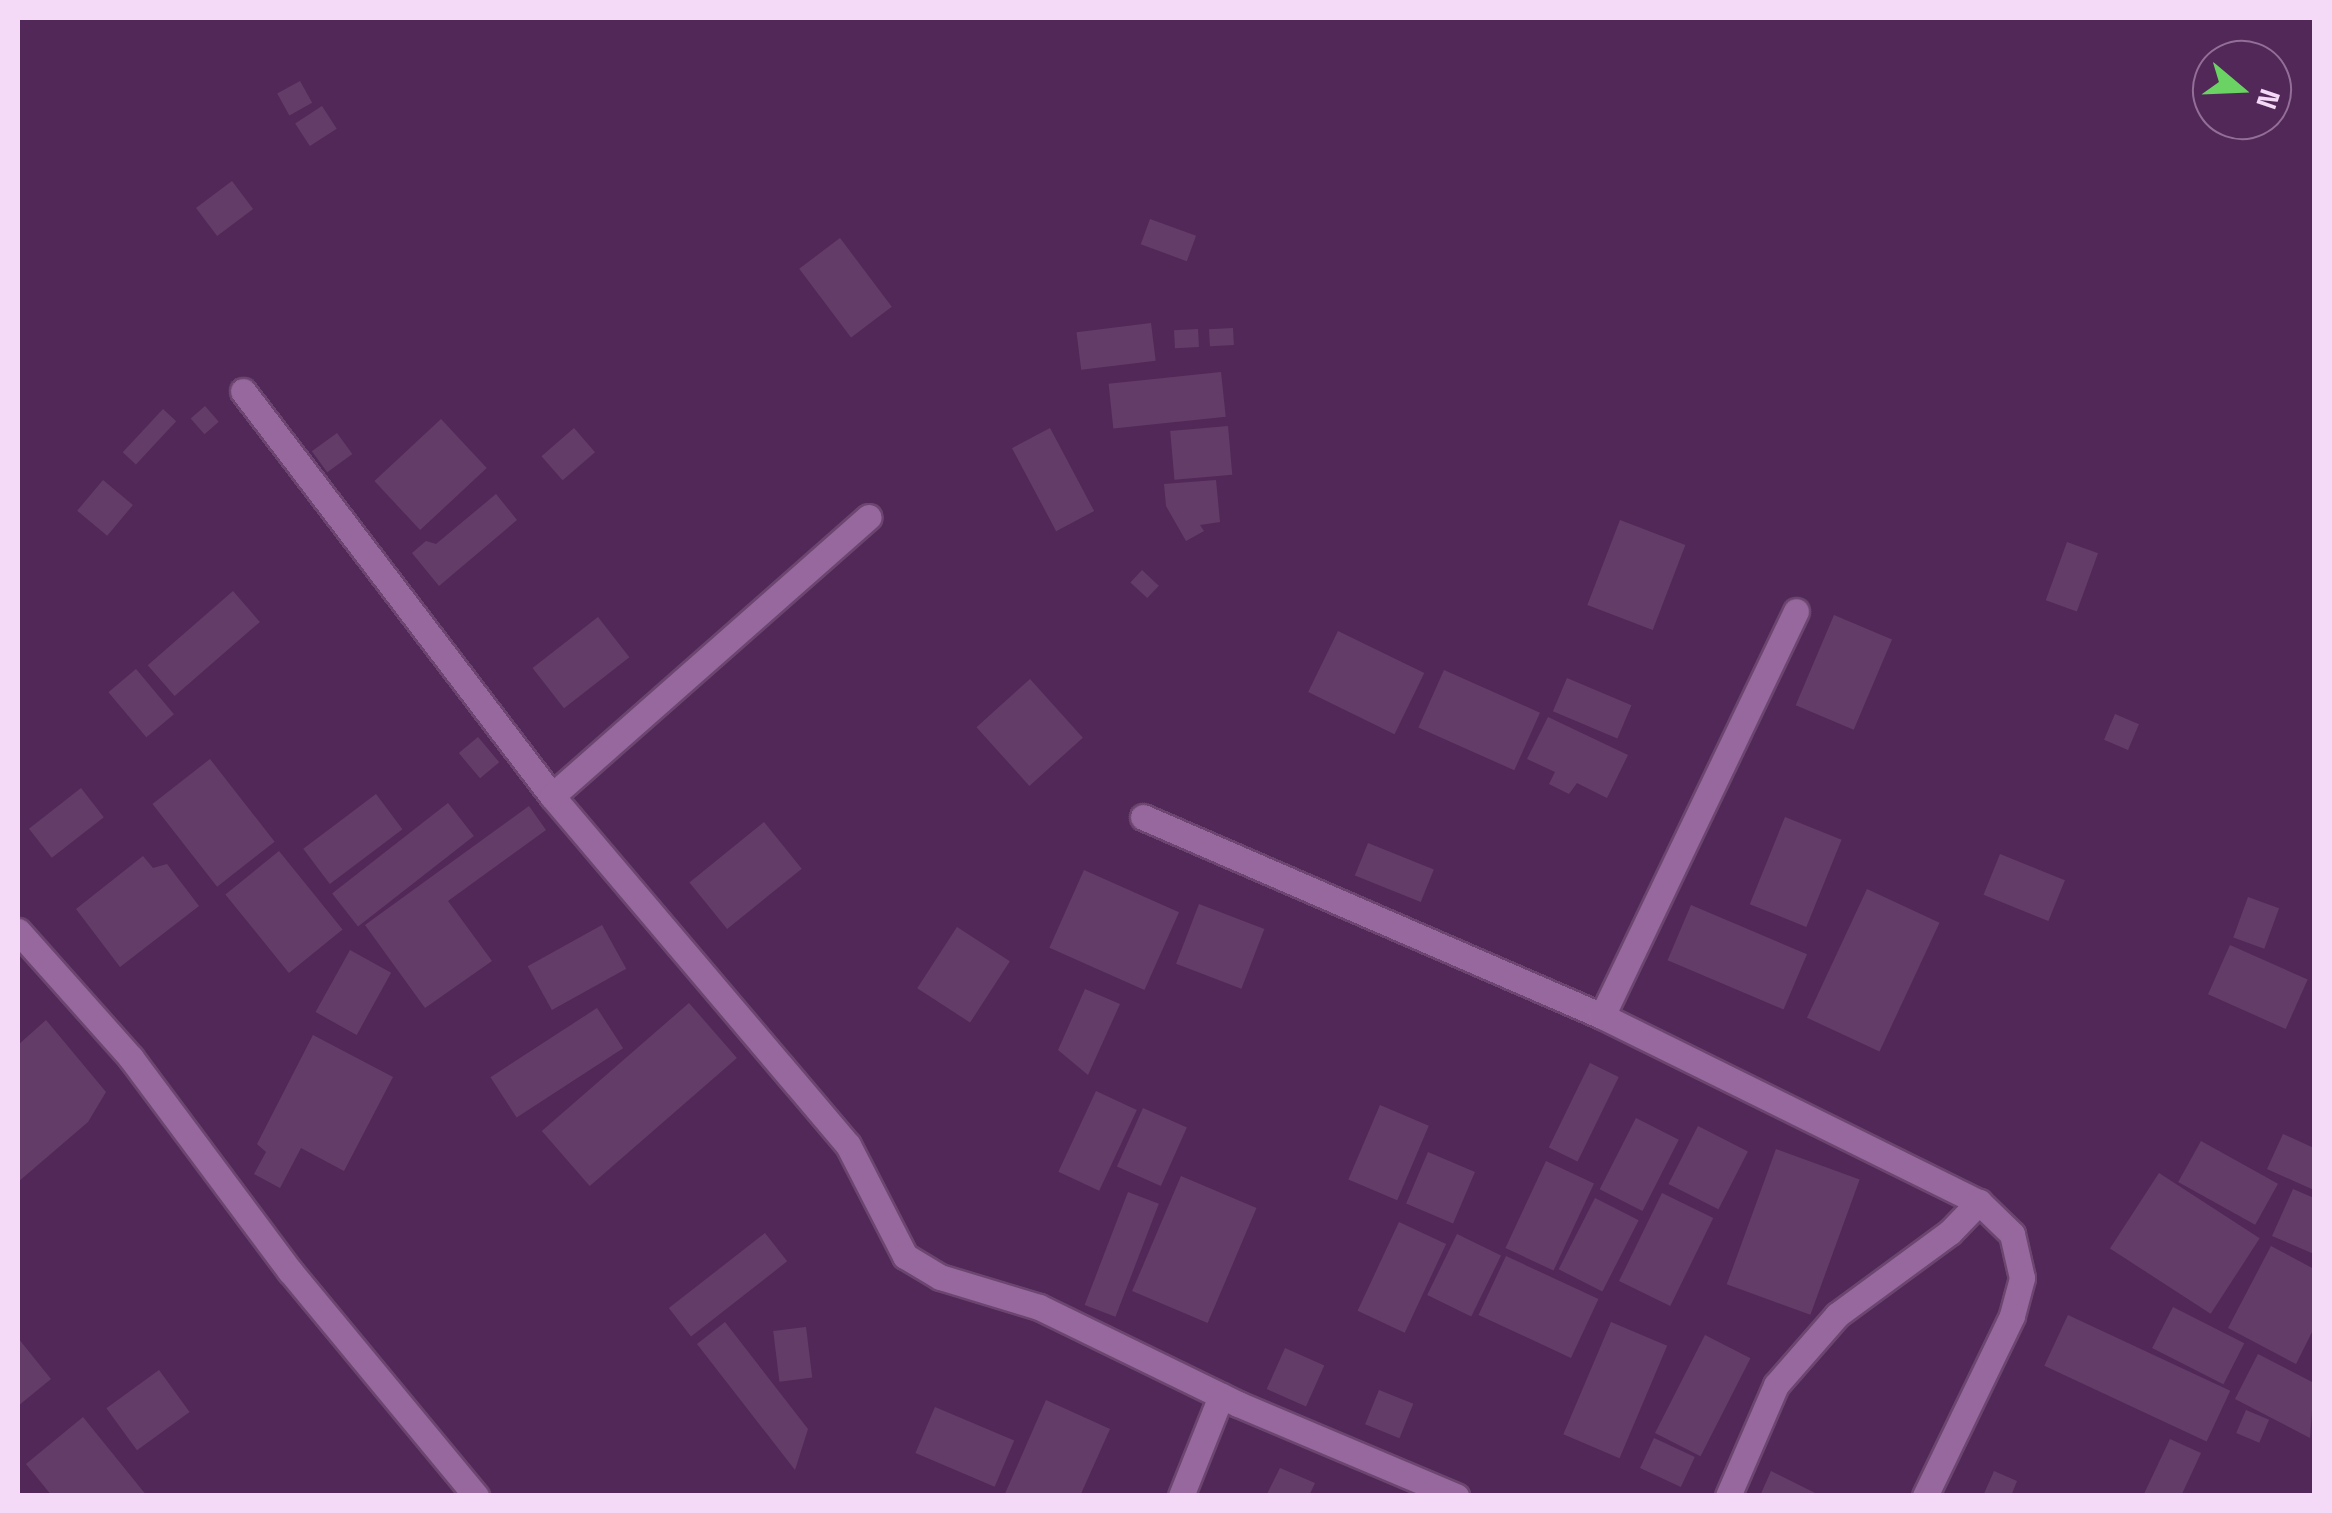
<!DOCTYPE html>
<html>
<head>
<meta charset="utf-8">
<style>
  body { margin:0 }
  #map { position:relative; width:2332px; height:1513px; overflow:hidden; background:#522858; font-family:"Space Grotesk",sans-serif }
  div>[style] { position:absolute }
  .building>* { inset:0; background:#633d68; transform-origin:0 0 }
  .roads { filter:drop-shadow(2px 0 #6c4670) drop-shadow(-2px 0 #6c4670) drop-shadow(0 2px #6c4670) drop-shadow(0 -2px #6c4670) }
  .minor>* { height:25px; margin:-12.5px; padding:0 12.5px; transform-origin:12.5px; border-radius:12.5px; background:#97689d }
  span { translate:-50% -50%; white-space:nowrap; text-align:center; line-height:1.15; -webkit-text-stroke:9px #522858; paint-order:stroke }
  .frame { position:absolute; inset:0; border:20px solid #f4daf7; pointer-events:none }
  .north { position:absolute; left:2192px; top:40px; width:100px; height:100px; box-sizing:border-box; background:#522858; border:2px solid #936f98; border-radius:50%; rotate:109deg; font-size:28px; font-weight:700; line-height:40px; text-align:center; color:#f4daf7 }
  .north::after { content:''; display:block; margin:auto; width:35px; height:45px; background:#6ad364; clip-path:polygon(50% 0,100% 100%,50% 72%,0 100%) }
</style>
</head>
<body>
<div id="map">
  <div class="building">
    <div style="left:300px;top:81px;width:25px;height:26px;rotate:61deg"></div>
    <div style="left:322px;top:106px;width:27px;height:32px;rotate:57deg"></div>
    <div style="left:232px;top:181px;width:35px;height:45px;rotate:53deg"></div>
    <div style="left:1150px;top:219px;width:49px;height:27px;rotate:20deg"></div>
    <div style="left:840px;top:238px;width:86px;height:51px;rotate:53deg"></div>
    <div style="left:1151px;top:323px;width:38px;height:75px;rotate:83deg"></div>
    <div style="left:1233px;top:328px;width:17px;height:24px;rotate:87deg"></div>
    <div style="left:1198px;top:329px;width:18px;height:24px;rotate:87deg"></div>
    <div style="left:1221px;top:372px;width:45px;height:113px;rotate:84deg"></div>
    <div style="left:205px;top:406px;width:21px;height:19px;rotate:49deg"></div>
    <div style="left:163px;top:409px;width:18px;height:59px;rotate:43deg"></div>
    <div style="left:441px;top:419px;width:67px;height:91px;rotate:47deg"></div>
    <div style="left:1228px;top:426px;width:49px;height:58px;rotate:85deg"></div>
    <div style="left:574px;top:428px;width:32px;height:43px;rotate:49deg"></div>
    <div style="left:1050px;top:428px;width:94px;height:43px;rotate:62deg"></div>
    <div style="left:337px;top:433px;width:26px;height:31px;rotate:54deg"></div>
    <div style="left:103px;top:480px;width:39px;height:40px;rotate:40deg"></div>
    <div style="clip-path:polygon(1216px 480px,1220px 522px,1200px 525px,1204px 531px,1186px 541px,1166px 506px,1164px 484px)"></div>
    <div style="clip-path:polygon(496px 494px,517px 520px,439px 586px,412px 553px,426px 541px,436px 544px)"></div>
    <div style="left:1620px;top:520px;width:70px;height:91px;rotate:21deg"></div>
    <div style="left:2067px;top:542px;width:33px;height:62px;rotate:20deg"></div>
    <div style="left:1142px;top:570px;width:23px;height:17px;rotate:43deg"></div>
    <div style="left:233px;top:591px;width:41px;height:113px;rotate:49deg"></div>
    <div style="left:1834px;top:615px;width:63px;height:98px;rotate:23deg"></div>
    <div style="left:598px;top:617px;width:51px;height:83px;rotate:52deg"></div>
    <div style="left:1338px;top:631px;width:96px;height:68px;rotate:26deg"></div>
    <div style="left:136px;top:669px;width:59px;height:36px;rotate:50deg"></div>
    <div style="left:1444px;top:670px;width:105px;height:63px;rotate:24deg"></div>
    <div style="left:1567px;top:678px;width:70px;height:36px;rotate:23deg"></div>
    <div style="left:1030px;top:679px;width:79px;height:72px;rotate:48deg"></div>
    <div style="left:2115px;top:714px;width:26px;height:28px;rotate:23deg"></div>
    <div style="clip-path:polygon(1548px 717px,1628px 755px,1607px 798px,1577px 783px,1569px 794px,1549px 784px,1555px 772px,1527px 759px)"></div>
    <div style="left:478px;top:737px;width:33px;height:25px;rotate:50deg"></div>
    <div style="left:210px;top:759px;width:105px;height:73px;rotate:52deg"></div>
    <div style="left:81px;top:788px;width:37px;height:66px;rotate:52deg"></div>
    <div style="left:376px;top:794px;width:44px;height:91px;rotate:53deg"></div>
    <div style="left:448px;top:803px;width:42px;height:147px;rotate:52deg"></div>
    <div style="clip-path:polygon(529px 806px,546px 830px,448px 901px,492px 961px,425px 1008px,365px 925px)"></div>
    <div style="left:1785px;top:817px;width:61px;height:94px;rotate:22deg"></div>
    <div style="left:764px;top:822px;width:60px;height:96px;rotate:51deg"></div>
    <div style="left:1368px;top:843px;width:71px;height:35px;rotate:22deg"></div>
    <div style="left:279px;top:851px;width:101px;height:69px;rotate:51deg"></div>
    <div style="left:2000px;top:854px;width:70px;height:44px;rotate:22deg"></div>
    <div style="clip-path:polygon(143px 856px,153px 868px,167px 864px,199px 906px,120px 967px,76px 909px)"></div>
    <div style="left:1084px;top:870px;width:104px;height:85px;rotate:24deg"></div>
    <div style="left:1867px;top:889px;width:80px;height:142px;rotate:25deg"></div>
    <div style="left:2248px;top:897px;width:33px;height:43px;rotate:20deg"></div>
    <div style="left:1199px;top:904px;width:70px;height:64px;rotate:21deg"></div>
    <div style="left:1691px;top:905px;width:126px;height:60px;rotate:23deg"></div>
    <div style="left:602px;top:925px;width:50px;height:85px;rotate:61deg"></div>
    <div style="left:957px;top:927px;width:63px;height:73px;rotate:33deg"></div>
    <div style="left:2230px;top:945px;width:85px;height:54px;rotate:24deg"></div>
    <div style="left:350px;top:950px;width:47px;height:71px;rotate:29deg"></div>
    <div style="clip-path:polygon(1085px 989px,1120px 1004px,1088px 1075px,1058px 1050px)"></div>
    <div style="left:689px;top:1003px;width:73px;height:195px;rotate:49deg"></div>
    <div style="left:597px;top:1008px;width:48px;height:127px;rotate:57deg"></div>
    <div style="clip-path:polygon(46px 1020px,106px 1092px,88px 1122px,18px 1182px,18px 1045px)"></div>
    <div style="clip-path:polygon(313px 1035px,393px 1077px,344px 1171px,301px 1148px,280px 1188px,254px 1174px,266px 1152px,257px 1144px)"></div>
    <div style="left:1590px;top:1063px;width:32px;height:94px;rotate:26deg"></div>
    <div style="left:1096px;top:1091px;width:45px;height:89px;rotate:25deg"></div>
    <div style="left:1380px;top:1105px;width:53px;height:81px;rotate:23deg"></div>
    <div style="left:1143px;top:1108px;width:48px;height:64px;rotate:24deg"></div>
    <div style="left:1636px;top:1118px;width:48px;height:80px;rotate:27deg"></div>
    <div style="left:1698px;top:1126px;width:56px;height:65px;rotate:27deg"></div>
    <div style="clip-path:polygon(2283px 1134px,2314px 1148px,2314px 1190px,2267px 1169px)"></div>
    <div style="left:2201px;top:1141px;width:88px;height:47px;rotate:29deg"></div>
    <div style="left:1776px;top:1149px;width:89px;height:144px;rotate:20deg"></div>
    <div style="left:1428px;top:1152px;width:51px;height:56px;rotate:23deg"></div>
    <div style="left:1546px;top:1161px;width:53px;height:96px;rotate:25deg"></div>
    <div style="left:2159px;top:1173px;width:120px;height:90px;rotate:33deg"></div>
    <div style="left:1181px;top:1176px;width:82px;height:125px;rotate:23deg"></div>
    <div style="clip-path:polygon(2293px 1189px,2314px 1198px,2314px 1254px,2272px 1236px)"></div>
    <div style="left:1128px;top:1192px;width:33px;height:121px;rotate:21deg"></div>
    <div style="left:1662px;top:1193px;width:57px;height:98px;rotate:26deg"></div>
    <div style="left:1595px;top:1198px;width:49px;height:80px;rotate:27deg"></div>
    <div style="left:1399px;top:1222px;width:52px;height:98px;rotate:25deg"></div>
    <div style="left:765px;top:1233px;width:36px;height:122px;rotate:52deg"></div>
    <div style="left:1457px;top:1234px;width:49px;height:68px;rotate:26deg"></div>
    <div style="clip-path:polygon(2271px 1246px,2314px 1269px,2314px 1328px,2296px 1364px,2228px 1328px)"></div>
    <div style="left:1506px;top:1256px;width:102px;height:65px;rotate:25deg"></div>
    <div style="left:2173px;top:1307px;width:80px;height:46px;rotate:27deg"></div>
    <div style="left:2068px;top:1315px;width:179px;height:56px;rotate:25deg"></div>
    <div style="clip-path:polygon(725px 1322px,808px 1429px,795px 1470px,697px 1344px)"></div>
    <div style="left:1611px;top:1322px;width:61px;height:122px;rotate:23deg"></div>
    <div style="left:806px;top:1327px;width:51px;height:33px;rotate:83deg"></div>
    <div style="left:1705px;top:1335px;width:51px;height:110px;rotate:27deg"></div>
    <div style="clip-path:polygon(18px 1338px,51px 1379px,18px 1406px)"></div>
    <div style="left:1285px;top:1348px;width:43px;height:45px;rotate:24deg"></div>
    <div style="clip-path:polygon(2258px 1354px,2314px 1383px,2310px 1438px,2235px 1399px)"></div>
    <div style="left:159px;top:1370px;width:52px;height:65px;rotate:54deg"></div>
    <div style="left:1379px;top:1390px;width:37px;height:37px;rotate:22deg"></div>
    <div style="clip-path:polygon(1046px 1400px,1110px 1429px,1080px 1496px,1004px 1496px)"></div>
    <div style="left:935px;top:1407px;width:86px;height:50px;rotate:23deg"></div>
    <div style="left:2246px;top:1410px;width:25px;height:25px;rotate:23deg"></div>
    <div style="clip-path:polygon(83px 1417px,147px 1496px,52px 1496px,26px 1464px)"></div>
    <div style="left:1654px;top:1438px;width:45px;height:33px;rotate:25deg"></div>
    <div style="clip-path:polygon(2170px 1439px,2201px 1453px,2181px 1496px,2143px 1496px)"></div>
    <div style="clip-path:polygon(1280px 1468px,1315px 1483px,1309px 1496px,1266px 1496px)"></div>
    <div style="clip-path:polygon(1771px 1471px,1821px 1496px,1760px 1496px)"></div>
    <div style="clip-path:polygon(1994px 1471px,2017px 1481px,2011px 1496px,1983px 1496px)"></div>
  </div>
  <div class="roads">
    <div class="minor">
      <div style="left:243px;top:391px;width:509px;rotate:52.66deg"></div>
      <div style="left:552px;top:796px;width:458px;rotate:49.7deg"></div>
      <div style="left:848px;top:1145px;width:125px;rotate:62.8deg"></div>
      <div style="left:905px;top:1256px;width:41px;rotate:31deg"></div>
      <div style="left:940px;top:1277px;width:103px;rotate:16.9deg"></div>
      <div style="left:1039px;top:1307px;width:221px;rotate:26deg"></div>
      <div style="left:1238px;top:1404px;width:237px;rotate:22.9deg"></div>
      <div style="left:552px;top:796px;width:422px;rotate:-41.4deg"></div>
      <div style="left:1143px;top:817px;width:500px;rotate:23.44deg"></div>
      <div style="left:1602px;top:1016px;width:420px;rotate:26.3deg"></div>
      <div style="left:1979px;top:1202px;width:46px;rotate:44.1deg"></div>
      <div style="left:2012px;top:1234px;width:45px;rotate:77.2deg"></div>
      <div style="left:2022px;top:1278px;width:39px;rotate:105deg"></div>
      <div style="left:2012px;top:1316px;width:200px;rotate:115.8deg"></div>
      <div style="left:18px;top:931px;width:170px;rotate:48.3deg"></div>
      <div style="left:131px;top:1058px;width:266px;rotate:53.3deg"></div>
      <div style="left:290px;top:1271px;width:292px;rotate:50.4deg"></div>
      <div style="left:1602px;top:1016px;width:449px;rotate:-64.4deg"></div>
      <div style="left:1181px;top:1496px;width:108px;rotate:-68.2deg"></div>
      <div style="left:1728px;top:1496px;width:121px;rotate:-66.6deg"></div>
      <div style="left:1776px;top:1385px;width:93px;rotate:-48.9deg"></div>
      <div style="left:1837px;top:1315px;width:140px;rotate:-36.3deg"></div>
      <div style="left:1950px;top:1232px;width:42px;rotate:-46deg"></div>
    </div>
  </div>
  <div class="frame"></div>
  <div class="north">N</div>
</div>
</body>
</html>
